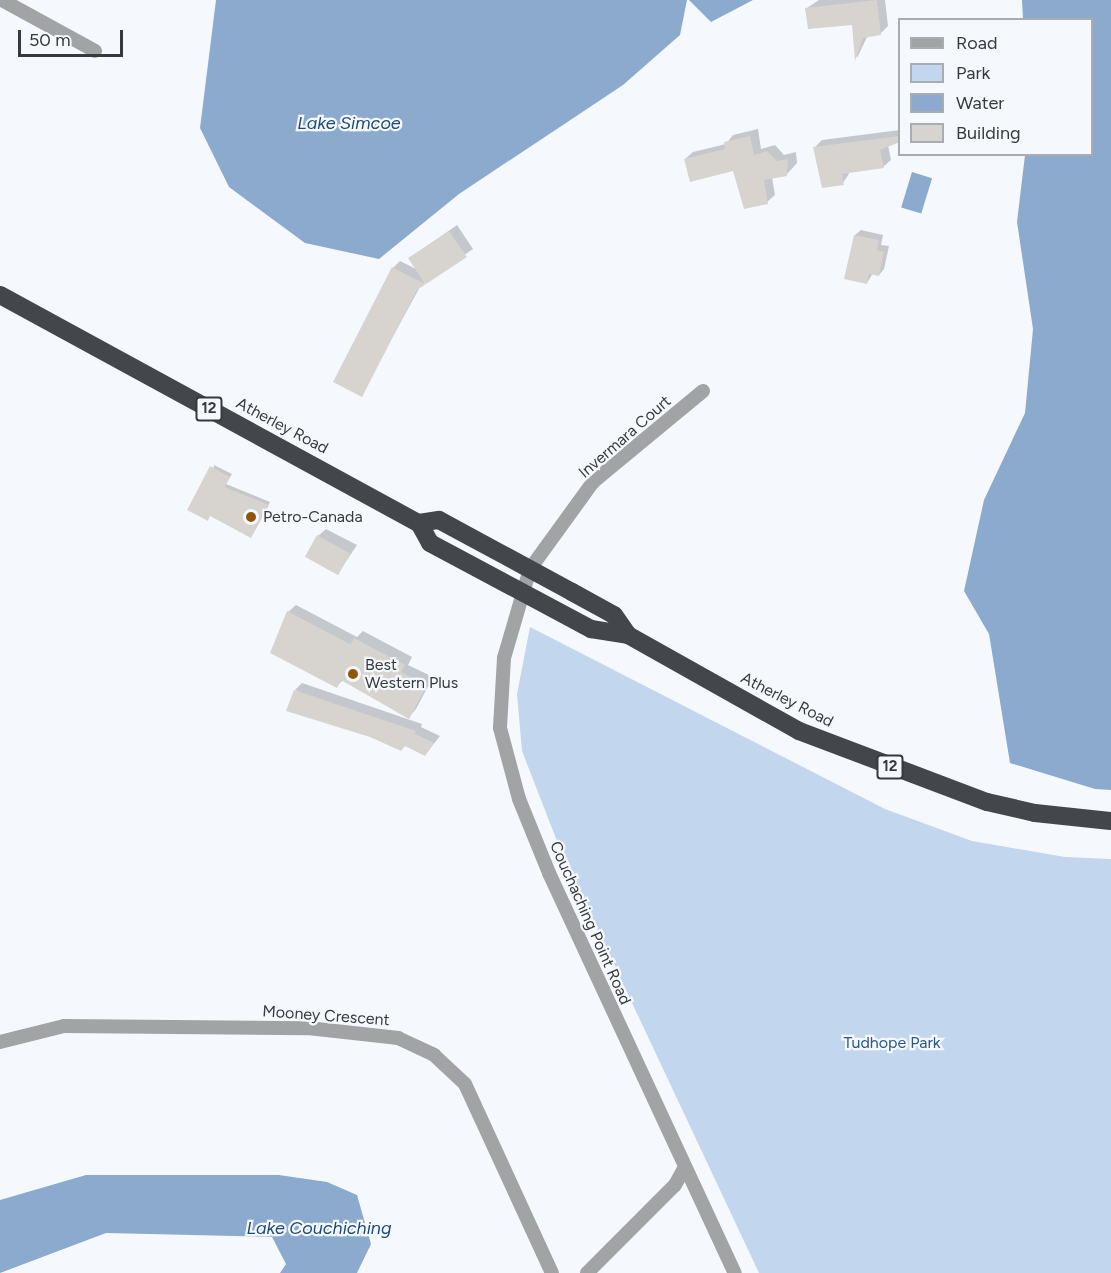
<!DOCTYPE html>
<html>
<head>
<meta charset="utf-8">
<style>
  body { margin:0 }
  #map { position:relative; width:1111px; height:1273px; overflow:hidden; background:#f5f9fe; font-family:Figtree,sans-serif }
  div>[style] { position:absolute }
  .green>* { inset:0; background:#c2d6ee }
  .water>* { inset:0; background:#8baace; transform-origin:0 0 }
  .shadow>* { inset:0; background:#0003 }
  .building>* { inset:0; background:#d7d3cf; transform-origin:0 0 }
  .minor>* { height:14px; margin:-7px; padding:0 7px; transform-origin:7px; border-radius:7px; background:#a2a3a5 }
  .highway>* { height:18px; margin:-9px; padding:0 9px; transform-origin:9px; border-radius:9px; background:#43464a }
  .dots>* { width:16px; height:16px; translate:-50% -50%; box-sizing:border-box; border:3px solid #f5f9fe; border-radius:50% }
  span { translate:-50% -50%; white-space:nowrap; text-align:center; line-height:1.15; -webkit-text-stroke:4.5px #f5f9fe; paint-order:stroke }
  .shield-label span { padding:2px 4px; background:#f5f9fe; border:2px solid; border-radius:4px; -webkit-text-stroke-width:0 }
  .shield-label { font-size:15px; color:#38393b; font-weight:700 }
  .street-label { font-size:16px; color:#38393b }
  .poi-label { font-size:16px; color:#38393b }
  .left { translate:0 -50%; text-align:left }
  .park-label { font-size:16px; color:#2b5686 }
  .water-label { font-size:18px; color:#1d4977; font-style:italic }
  .legend { position:absolute; left:898px; top:18px; width:195px; height:138px; box-sizing:border-box; background:#f5f9fe; border:2px solid #a9acb0; margin:0; padding:8px 10px; list-style:none; font-size:18px; color:#38393b }
  .legend li { display:flex; align-items:center; gap:12px; height:30px }
  .legend b { width:30px; border:2px solid #a9acb0 }
  .scale { position:absolute; left:18px; top:30px; width:105px; height:27px; box-sizing:border-box; border:3px solid #38393b; border-top:0; padding-left:8px; font-size:18px; line-height:21px; white-space:nowrap; color:#38393b; -webkit-text-stroke:4px #f5f9fe; paint-order:stroke }
</style>
</head>
<body>
<div id="map">
  <div class="green">
    <div style="clip-path:polygon(530px 627px,885px 809px,972px 841px,1065px 857px,1111px 859px,1111px 1273px,759px 1273px,562px 854px,522px 751px,517px 694px)"></div>
  </div>
  <div class="water">
    <div style="clip-path:polygon(216px 0,687px 0,680px 35px,623px 85px,459px 194px,379px 259px,305px 243px,229px 187px,200px 128px)"></div>
    <div style="clip-path:polygon(689px 0,753px 0,711px 22px)"></div>
    <div style="clip-path:polygon(1022px 0,1111px 0,1111px 790px,1095px 789px,1010px 763px,989px 634px,964px 591px,984px 500px,1025px 413px,1033px 329px,1017px 222px,1025px 155px,1092px 154px,1092px 20px,1023px 19px)"></div>
    <div style="left:912px;top:172px;width:21px;height:37px;rotate:17deg"></div>
    <div style="clip-path:polygon(86px 1175px,279px 1175px,327px 1182px,357px 1195px,371px 1244px,357px 1273px,280px 1273px,286px 1264px,272px 1237px,106px 1233px,0 1273px,0 1200px)"></div>
  </div>
  <div class="shadow">
    <div style="clip-path:polygon(819px 0,885px 0,888px 26px,880px 34px,868px 35px,857px 58px,853px 23px,807px 8px)"></div>
    <div style="clip-path:polygon(758px 129px,761px 149px,775px 145px,784px 155px,796px 152px,797px 163px,787px 174px,772px 177px,775px 195px,767px 202px,734px 169px,685px 159px,693px 152px,726px 144px,733px 135px)"></div>
    <div style="clip-path:polygon(900px 130px,900px 140px,888px 145px,891px 160px,883px 167px,850px 172px,843px 183px,814px 148px,822px 140px)"></div>
    <div style="clip-path:polygon(457px 225px,473px 249px,421px 285px,361px 395px,393px 268px,400px 261px,418px 270px,410px 258px)"></div>
    <div style="clip-path:polygon(861px 230px,883px 235px,881px 245px,889px 246px,884px 269px,879px 275px,873px 273px,867px 283px,855px 235px)"></div>
    <div style="clip-path:polygon(214px 465px,232px 474px,226px 484px,270px 502px,253px 534px,211px 515px,207px 519px)"></div>
    <div style="clip-path:polygon(326px 529px,357px 545px,339px 572px,318px 536px)"></div>
    <div style="clip-path:polygon(296px 605px,357px 637px,363px 631px,412px 657px,408px 665px,433px 677px,416px 709px,409px 717px,343px 680px,337px 686px,288px 612px)"></div>
    <div style="clip-path:polygon(302px 683px,422px 724px,421px 727px,440px 736px,425px 755px,295px 690px)"></div>
  </div>
  <div class="building">
    <div style="clip-path:polygon(877px 0,881px 35px,863px 38px,855px 61px,852px 25px,808px 29px,805px 8px)"></div>
    <div style="clip-path:polygon(750px 136px,754px 155px,767px 151px,777px 161px,788px 159px,787px 176px,764px 180px,768px 204px,744px 209px,733px 171px,690px 182px,684px 159px,725px 149px,724px 142px)"></div>
    <div style="clip-path:polygon(900px 136px,900px 142px,880px 150px,884px 168px,842px 174px,844px 185px,822px 188px,813px 147px)"></div>
    <div style="clip-path:polygon(449px 231px,467px 257px,417px 290px,362px 397px,333px 382px,392px 267px,425px 284px,408px 258px)"></div>
    <div style="clip-path:polygon(854px 235px,879px 240px,877px 250px,884px 252px,879px 276px,869px 274px,867px 284px,844px 279px)"></div>
    <div style="clip-path:polygon(210px 466px,230px 477px,225px 487px,269px 505px,251px 538px,210px 516px,208px 521px,187px 510px)"></div>
    <div style="left:317px;top:535px;width:38px;height:25px;rotate:29deg"></div>
    <div style="clip-path:polygon(287px 611px,350px 644px,354px 638px,405px 665px,401px 672px,427px 685px,409px 719px,341px 680px,337px 688px,270px 653px)"></div>
    <div style="clip-path:polygon(294px 690px,416px 731px,415px 734px,434px 743px,425px 756px,405px 746px,401px 751px,370px 737px,286px 711px)"></div>
  </div>
  <div class="minor">
    <div style="left:2px;top:0;width:106px;rotate:28.7deg"></div>
    <div style="left:703px;top:391px;width:143px;rotate:140.4deg"></div>
    <div style="left:593px;top:482px;width:107px;rotate:125.9deg"></div>
    <div style="left:530px;top:569px;width:93px;rotate:106.3deg"></div>
    <div style="left:504px;top:658px;width:70px;rotate:93.3deg"></div>
    <div style="left:500px;top:728px;width:73px;rotate:75deg"></div>
    <div style="left:519px;top:799px;width:80px;rotate:67.9deg"></div>
    <div style="left:549px;top:873px;width:441px;rotate:65.1deg"></div>
    <div style="left:0;top:1042px;width:66px;rotate:-14deg"></div>
    <div style="left:64px;top:1026px;width:244px;rotate:0.5deg"></div>
    <div style="left:308px;top:1028px;width:91px;rotate:6.3deg"></div>
    <div style="left:398px;top:1038px;width:40px;rotate:25deg"></div>
    <div style="left:434px;top:1055px;width:42px;rotate:43.1deg"></div>
    <div style="left:465px;top:1084px;width:208px;rotate:65.3deg"></div>
    <div style="left:587px;top:1273px;width:124px;rotate:-45deg"></div>
    <div style="left:675px;top:1185px;width:18px;rotate:-61deg"></div>
  </div>
  <div class="highway">
    <div style="left:0;top:295px;width:477px;rotate:28.6deg"></div>
    <div style="left:419px;top:523px;width:23px;rotate:61deg"></div>
    <div style="left:430px;top:543px;width:183px;rotate:28.1deg"></div>
    <div style="left:591px;top:629px;width:37px;rotate:9deg"></div>
    <div style="left:628px;top:635px;width:196px;rotate:29.3deg"></div>
    <div style="left:799px;top:731px;width:201px;rotate:20.7deg"></div>
    <div style="left:987px;top:802px;width:49px;rotate:12.9deg"></div>
    <div style="left:1035px;top:813px;width:76px;rotate:6deg"></div>
    <div style="left:419px;top:523px;width:20px;rotate:-9deg"></div>
    <div style="left:439px;top:520px;width:151px;rotate:28.4deg"></div>
    <div style="left:572px;top:592px;width:48px;rotate:28.7deg"></div>
    <div style="left:614px;top:615px;width:24px;rotate:55deg"></div>
  </div>
  <div class="dots">
    <div style="left:251px;top:517px;background:#8f570e"></div>
    <div style="left:353px;top:674px;background:#8f570e"></div>
  </div>
  <div class="shield-label">
    <span style="left:209px;top:409px">12</span>
    <span style="left:890px;top:767px">12</span>
  </div>
  <div class="street-label">
    <span style="left:282px;top:426px;rotate:28deg">Atherley Road</span>
    <span style="left:625px;top:437px;rotate:-41deg">Invermara Court</span>
    <span style="left:787px;top:700px;rotate:27deg">Atherley Road</span>
    <span style="left:590px;top:923px;rotate:66deg">Couchaching Point Road</span>
    <span style="left:326px;top:1016px;rotate:4deg">Mooney Crescent</span>
  </div>
  <div class="poi-label">
    <span class="left" style="left:263px;top:517px">Petro-Canada</span>
    <span class="left" style="left:365px;top:674px">Best<br>Western Plus</span>
  </div>
  <div class="park-label">
    <span style="left:892px;top:1043px">Tudhope Park</span>
  </div>
  <div class="water-label">
    <span style="left:349px;top:123px">Lake Simcoe</span>
    <span style="left:319px;top:1228px">Lake Couchiching</span>
  </div>
  <ul class="legend">
  <li><b style="height:8px;background:#a2a3a5"></b>Road</li>
  <li><b style="height:16px;background:#c2d6ee"></b>Park</li>
  <li><b style="height:16px;background:#8baace"></b>Water</li>
  <li><b style="height:16px;background:#d7d3cf"></b>Building</li>
  </ul>
  <div class="scale">50 m</div>
</div>
</body>
</html>
